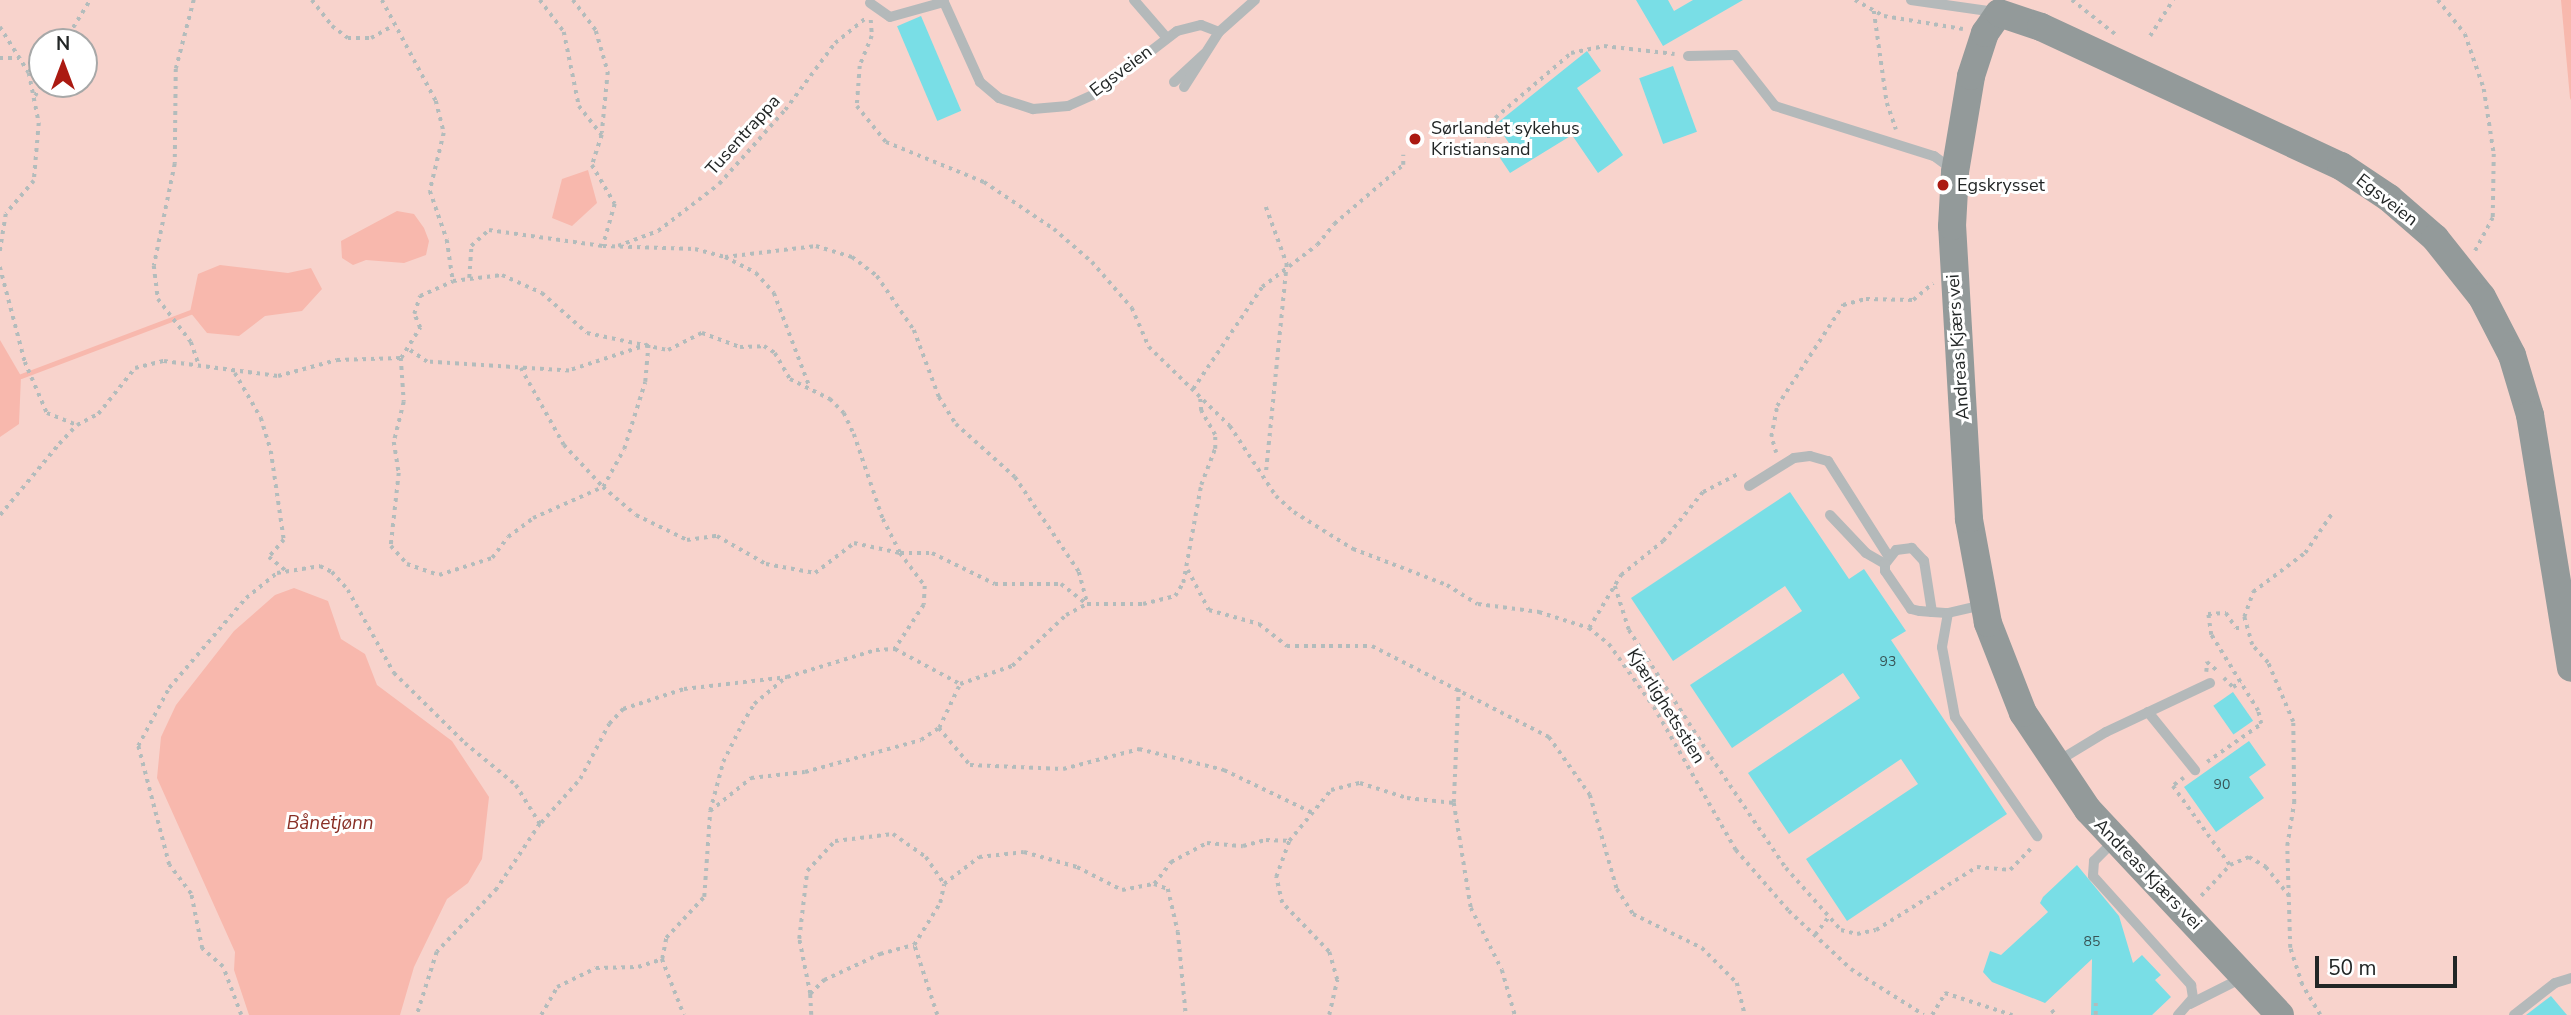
<!DOCTYPE html>
<html>
<head>
<meta charset="utf-8">
<style>
  body { margin:0 }
  #map { position:relative; width:2571px; height:1015px; overflow:hidden; background:#f1fdfd; font-family:"Nunito Sans",sans-serif }
  div>[style] { position:absolute }
  .green>* { inset:0; background:#f8d3cc }
  .water>* { inset:0; background:#f8b8ad }
  .stream>* { height:5px; margin:-2.5px; padding:0 2.5px; transform-origin:2.5px; border-radius:2.5px; background:#f8b8ad }
  .building>* { inset:0; background:#79dee6; transform-origin:0 0 }
  .path>* { height:3.5px; margin-top:-1.75px; transform-origin:0; background:repeating-linear-gradient(90deg,#b3bcbc 0 3.5px,transparent 0 8.5px) }
  .lane>* { height:10px; margin:-5px; padding:0 5px; transform-origin:5px; border-radius:5px; background:#b4b9ba }
  .secondary>* { height:28px; margin:-14px; padding:0 14px; transform-origin:14px; border-radius:14px; background:#939a9a }
  .dots>* { width:19px; height:19px; translate:-50% -50%; box-sizing:border-box; border:4px solid #fff; border-radius:50% }
  span { translate:-50% -50%; white-space:nowrap; text-align:center; line-height:1.15; -webkit-text-stroke:6px #fff; paint-order:stroke }
  .number-label { font-size:14px; color:#385456 }
  .number-label span { -webkit-text-stroke-width:0 }
  .street-label { font-size:18px; color:#222626 }
  .poi-label { font-size:18px; color:#222626 }
  .left { translate:0 -50%; text-align:left }
  .water-label { font-size:19px; color:#892f25; font-style:italic }
  .north { position:absolute; left:28px; top:28px; width:70px; height:70px; box-sizing:border-box; background:#fff; border:2px solid #a7a8a8; border-radius:50%; rotate:0deg; font-size:19px; font-weight:700; line-height:28px; text-align:center; color:#222626 }
  .north::after { content:''; display:block; margin:auto; width:24px; height:32px; background:#ab1a12; clip-path:polygon(50% 0,100% 100%,50% 72%,0 100%) }
  .scale { position:absolute; left:2315px; top:956px; width:142px; height:32px; box-sizing:border-box; border:4px solid #222626; border-top:0; padding-left:9px; font-size:21px; line-height:24px; white-space:nowrap; color:#222626; -webkit-text-stroke:5px #fff; paint-order:stroke }
</style>
</head>
<body>
<div id="map">
  <div class="green">
    <div style="clip-path:polygon(evenodd,0 0,2571px 0,2571px 1015px,0 1015px,0 0,42px 42px,84px 42px,84px 84px,42px 84px,42px 42px)"></div>
  </div>
  <div class="water">
    <div style="clip-path:polygon(2561px 0,2571px 0,2571px 100px,2570px 98px)"></div>
    <div style="clip-path:polygon(588px 170px,597px 203px,572px 226px,552px 218px,562px 179px)"></div>
    <div style="clip-path:polygon(397px 211px,414px 214px,424px 228px,429px 241px,426px 255px,404px 263px,366px 260px,353px 265px,342px 258px,341px 241px)"></div>
    <div style="clip-path:polygon(220px 265px,288px 273px,311px 268px,322px 289px,302px 311px,265px 316px,239px 336px,207px 333px,190px 312px,198px 274px)"></div>
    <div style="clip-path:polygon(0 340px,21px 376px,19px 424px,0 437px)"></div>
    <div style="clip-path:polygon(294px 588px,328px 601px,341px 639px,365px 654px,377px 685px,452px 741px,489px 797px,482px 859px,468px 883px,447px 899px,414px 967px,400px 1015px,249px 1015px,234px 970px,235px 952px,157px 778px,161px 737px,176px 705px,234px 631px,275px 595px)"></div>
  </div>
  <div class="stream">
    <div style="left:21px;top:376px;width:181px;rotate:-20.7deg"></div>
  </div>
  <div class="building">
    <div style="clip-path:polygon(1636px 0,1668px 0,1674px 11px,1693px 0,1743px 0,1663px 46px)"></div>
    <div style="left:921px;top:16px;width:103px;height:26px;rotate:67deg"></div>
    <div style="clip-path:polygon(1587px 51px,1601px 71px,1577px 88px,1623px 155px,1598px 173px,1572px 135px,1510px 173px,1500px 158px,1513px 149px,1496px 124px)"></div>
    <div style="left:1673px;top:66px;width:70px;height:36px;rotate:70deg"></div>
    <div style="clip-path:polygon(1790px 492px,1849px 579px,1864px 569px,1906px 631px,1891px 640px,2007px 814px,1847px 921px,1806px 859px,1918px 784px,1901px 759px,1789px 834px,1748px 773px,1860px 698px,1843px 673px,1732px 748px,1690px 685px,1802px 611px,1785px 586px,1673px 661px,1631px 598px)"></div>
    <div style="left:2233px;top:692px;width:35px;height:24px;rotate:55deg"></div>
    <div style="clip-path:polygon(2249px 741px,2266px 765px,2249px 777px,2264px 798px,2216px 832px,2184px 787px)"></div>
    <div style="clip-path:polygon(2077px 865px,2119px 916px,2133px 963px,2142px 955px,2161px 975px,2155px 980px,2171px 997px,2152px 1015px,2091px 1015px,2092px 959px,2045px 1003px,1992px 982px,1983px 972px,1990px 951px,2001px 955px,2048px 912px,2040px 903px,2043px 897px)"></div>
    <div style="clip-path:polygon(2551px 996px,2567px 1015px,2526px 1015px)"></div>
  </div>
  <div class="path">
    <div style="left:194px;top:0;width:71px;rotate:104.6deg"></div>
    <div style="left:176px;top:69px;width:95px;rotate:90.6deg"></div>
    <div style="left:175px;top:164px;width:104px;rotate:101.6deg"></div>
    <div style="left:154px;top:266px;width:33px;rotate:83deg"></div>
    <div style="left:158px;top:299px;width:54px;rotate:52.5deg"></div>
    <div style="left:191px;top:342px;width:24px;rotate:71deg"></div>
    <div style="left:312px;top:0;width:33px;rotate:52deg"></div>
    <div style="left:332px;top:26px;width:20px;rotate:37deg"></div>
    <div style="left:348px;top:38px;width:23px"></div>
    <div style="left:371px;top:38px;width:26px;rotate:-29deg"></div>
    <div style="left:382px;top:0;width:115px;rotate:61.9deg"></div>
    <div style="left:436px;top:101px;width:33px;rotate:76deg"></div>
    <div style="left:444px;top:133px;width:60px;rotate:103.6deg"></div>
    <div style="left:430px;top:191px;width:52px;rotate:70.9deg"></div>
    <div style="left:447px;top:240px;width:41px;rotate:81.7deg"></div>
    <div style="left:540px;top:0;width:40px;rotate:53deg"></div>
    <div style="left:564px;top:32px;width:76px;rotate:78.5deg"></div>
    <div style="left:579px;top:106px;width:37px;rotate:52deg"></div>
    <div style="left:602px;top:135px;width:32px;rotate:108deg"></div>
    <div style="left:592px;top:165px;width:45px;rotate:59.5deg"></div>
    <div style="left:615px;top:204px;width:44px;rotate:105.9deg"></div>
    <div style="left:573px;top:0;width:39px;rotate:53deg"></div>
    <div style="left:596px;top:31px;width:43px;rotate:73.7deg"></div>
    <div style="left:608px;top:72px;width:61px;rotate:95.6deg"></div>
    <div style="left:1855px;top:0;width:33px;rotate:29deg"></div>
    <div style="left:1884px;top:16px;width:80px;rotate:9.3deg"></div>
    <div style="left:2072px;top:0;width:55px;rotate:38.3deg"></div>
    <div style="left:2438px;top:0;width:43px;rotate:51.5deg"></div>
    <div style="left:2465px;top:34px;width:58px;rotate:70.9deg"></div>
    <div style="left:2484px;top:89px;width:66px;rotate:81.3deg"></div>
    <div style="left:2494px;top:154px;width:64px;rotate:90.9deg"></div>
    <div style="left:2493px;top:218px;width:38px;rotate:118deg"></div>
    <div style="left:1874px;top:11px;width:93px;rotate:82deg"></div>
    <div style="left:1887px;top:103px;width:28px;rotate:71deg"></div>
    <div style="left:871px;top:20px;width:16px;rotate:86deg"></div>
    <div style="left:872px;top:36px;width:32px;rotate:112deg"></div>
    <div style="left:860px;top:66px;width:40px;rotate:94.3deg"></div>
    <div style="left:857px;top:106px;width:46px;rotate:51.1deg"></div>
    <div style="left:886px;top:142px;width:106px;rotate:22.2deg"></div>
    <div style="left:984px;top:182px;width:84px;rotate:33.9deg"></div>
    <div style="left:1054px;top:229px;width:50px;rotate:41deg"></div>
    <div style="left:1092px;top:262px;width:61px;rotate:49deg"></div>
    <div style="left:1132px;top:308px;width:43px;rotate:66.4deg"></div>
    <div style="left:1149px;top:347px;width:113px;rotate:44.3deg"></div>
    <div style="left:1230px;top:426px;width:84px;rotate:56.7deg"></div>
    <div style="left:1276px;top:496px;width:24px;rotate:42deg"></div>
    <div style="left:1294px;top:512px;width:70px;rotate:32.1deg"></div>
    <div style="left:1353px;top:549px;width:101px;rotate:21deg"></div>
    <div style="left:1447px;top:585px;width:36px;rotate:32deg"></div>
    <div style="left:1478px;top:604px;width:62px;rotate:7.5deg"></div>
    <div style="left:1539px;top:612px;width:52px;rotate:17.7deg"></div>
    <div style="left:1589px;top:628px;width:26px;rotate:39deg"></div>
    <div style="left:1609px;top:644px;width:77px;rotate:54.5deg"></div>
    <div style="left:1654px;top:707px;width:165px;rotate:60.2deg"></div>
    <div style="left:1736px;top:850px;width:81px;rotate:49deg"></div>
    <div style="left:1789px;top:911px;width:85px;rotate:43.1deg"></div>
    <div style="left:1851px;top:969px;width:86px;rotate:32.2deg"></div>
    <div style="left:0;top:27px;width:54px;rotate:57.8deg"></div>
    <div style="left:29px;top:73px;width:51px;rotate:78.7deg"></div>
    <div style="left:39px;top:123px;width:58px;rotate:94.9deg"></div>
    <div style="left:34px;top:181px;width:43px;rotate:130.3deg"></div>
    <div style="left:6px;top:214px;width:39px;rotate:99deg"></div>
    <div style="left:2150px;top:36px;width:43px;rotate:-57.4deg"></div>
    <div style="left:64px;top:42px;width:49px;rotate:-58.2deg"></div>
    <div style="left:0;top:58px;width:19px"></div>
    <div style="left:35px;top:96px;width:15px;rotate:-62deg"></div>
    <div style="left:1485px;top:146px;width:30px;rotate:-70deg"></div>
    <div style="left:1495px;top:118px;width:100px;rotate:-40.5deg"></div>
    <div style="left:1571px;top:53px;width:34px;rotate:-12deg"></div>
    <div style="left:1604px;top:46px;width:71px;rotate:6.4deg"></div>
    <div style="left:1266px;top:207px;width:61px;rotate:69.8deg"></div>
    <div style="left:1287px;top:264px;width:212px;rotate:95.7deg"></div>
    <div style="left:618px;top:246px;width:43px;rotate:-20.6deg"></div>
    <div style="left:658px;top:231px;width:77px;rotate:-37.6deg"></div>
    <div style="left:719px;top:184px;width:99px;rotate:-48.3deg"></div>
    <div style="left:785px;top:110px;width:84px;rotate:-53.3deg"></div>
    <div style="left:835px;top:43px;width:40px;rotate:-39deg"></div>
    <div style="left:725px;top:257px;width:92px;rotate:-6.9deg"></div>
    <div style="left:816px;top:246px;width:38px;rotate:17deg"></div>
    <div style="left:852px;top:257px;width:31px;rotate:37deg"></div>
    <div style="left:877px;top:276px;width:65px;rotate:55.6deg"></div>
    <div style="left:914px;top:330px;width:72px;rotate:69.5deg"></div>
    <div style="left:939px;top:397px;width:32px;rotate:58deg"></div>
    <div style="left:956px;top:424px;width:79px;rotate:41.9deg"></div>
    <div style="left:1015px;top:477px;width:115px;rotate:56deg"></div>
    <div style="left:1079px;top:572px;width:30px;rotate:75deg"></div>
    <div style="left:0;top:267px;width:98px;rotate:75.3deg"></div>
    <div style="left:25px;top:362px;width:56px;rotate:66.7deg"></div>
    <div style="left:47px;top:413px;width:32px;rotate:22deg"></div>
    <div style="left:469px;top:278px;width:32px;rotate:-86deg"></div>
    <div style="left:471px;top:246px;width:24px;rotate:-42deg"></div>
    <div style="left:489px;top:230px;width:115px;rotate:8deg"></div>
    <div style="left:603px;top:246px;width:92px;rotate:1.9deg"></div>
    <div style="left:695px;top:249px;width:31px;rotate:15deg"></div>
    <div style="left:725px;top:257px;width:35px;rotate:27deg"></div>
    <div style="left:756px;top:273px;width:27px;rotate:48deg"></div>
    <div style="left:774px;top:293px;width:102px;rotate:69.2deg"></div>
    <div style="left:401px;top:358px;width:44px;rotate:86.1deg"></div>
    <div style="left:404px;top:402px;width:41px;rotate:104deg"></div>
    <div style="left:394px;top:442px;width:31px;rotate:81deg"></div>
    <div style="left:399px;top:473px;width:73px;rotate:96.3deg"></div>
    <div style="left:391px;top:546px;width:24px;rotate:48deg"></div>
    <div style="left:407px;top:564px;width:34px;rotate:19deg"></div>
    <div style="left:439px;top:575px;width:56px;rotate:-17.8deg"></div>
    <div style="left:492px;top:558px;width:26px;rotate:-53deg"></div>
    <div style="left:508px;top:537px;width:31px;rotate:-37deg"></div>
    <div style="left:533px;top:518px;width:77px;rotate:-23.9deg"></div>
    <div style="left:603px;top:487px;width:43px;rotate:-61.1deg"></div>
    <div style="left:624px;top:449px;width:70px;rotate:-72.6deg"></div>
    <div style="left:645px;top:382px;width:37px;rotate:-85deg"></div>
    <div style="left:648px;top:345px;width:83px;rotate:161.8deg"></div>
    <div style="left:569px;top:371px;width:142px;rotate:-176.4deg"></div>
    <div style="left:427px;top:362px;width:22px;rotate:-146deg"></div>
    <div style="left:521px;top:368px;width:88px;rotate:60.8deg"></div>
    <div style="left:564px;top:445px;width:57px;rotate:47.1deg"></div>
    <div style="left:603px;top:487px;width:43px;rotate:40.3deg"></div>
    <div style="left:636px;top:515px;width:57px;rotate:26.1deg"></div>
    <div style="left:687px;top:540px;width:30px;rotate:-8deg"></div>
    <div style="left:717px;top:536px;width:56px;rotate:29.7deg"></div>
    <div style="left:766px;top:564px;width:50px;rotate:10.4deg"></div>
    <div style="left:815px;top:573px;width:49px;rotate:-37.6deg"></div>
    <div style="left:854px;top:543px;width:47px;rotate:12.3deg"></div>
    <div style="left:900px;top:553px;width:32px"></div>
    <div style="left:932px;top:553px;width:70px;rotate:26.2deg"></div>
    <div style="left:995px;top:584px;width:66px"></div>
    <div style="left:1061px;top:584px;width:33px;rotate:38deg"></div>
    <div style="left:235px;top:373px;width:52px;rotate:60deg"></div>
    <div style="left:261px;top:418px;width:34px;rotate:73deg"></div>
    <div style="left:271px;top:451px;width:90px;rotate:81.7deg"></div>
    <div style="left:284px;top:540px;width:23px;rotate:131deg"></div>
    <div style="left:269px;top:557px;width:22px;rotate:39deg"></div>
    <div style="left:1193px;top:389px;width:123px;rotate:-55.9deg"></div>
    <div style="left:1262px;top:287px;width:69px;rotate:-37.4deg"></div>
    <div style="left:1317px;top:245px;width:27px;rotate:-51deg"></div>
    <div style="left:1334px;top:224px;width:91px;rotate:-40.5deg"></div>
    <div style="left:1403px;top:165px;width:10px;rotate:-90deg"></div>
    <div style="left:1776px;top:453px;width:17px;rotate:-107deg"></div>
    <div style="left:1771px;top:437px;width:32px;rotate:-79deg"></div>
    <div style="left:1777px;top:406px;width:121px;rotate:-56.8deg"></div>
    <div style="left:1843px;top:305px;width:24px;rotate:-15deg"></div>
    <div style="left:1866px;top:299px;width:47px;rotate:1.2deg"></div>
    <div style="left:1913px;top:300px;width:26px;rotate:-40deg"></div>
    <div style="left:0;top:515px;width:92px;rotate:-50.3deg"></div>
    <div style="left:59px;top:444px;width:26px;rotate:-47deg"></div>
    <div style="left:77px;top:425px;width:24px;rotate:-28deg"></div>
    <div style="left:98px;top:414px;width:59px;rotate:-51.2deg"></div>
    <div style="left:135px;top:368px;width:30px;rotate:-14deg"></div>
    <div style="left:164px;top:361px;width:115px;rotate:7.5deg"></div>
    <div style="left:278px;top:376px;width:61px;rotate:-15.2deg"></div>
    <div style="left:337px;top:360px;width:64px;rotate:-1.8deg"></div>
    <div style="left:401px;top:358px;width:36px;rotate:-58deg"></div>
    <div style="left:420px;top:328px;width:15px;rotate:-113deg"></div>
    <div style="left:414px;top:314px;width:19px;rotate:-72deg"></div>
    <div style="left:420px;top:296px;width:36px;rotate:-24deg"></div>
    <div style="left:453px;top:281px;width:49px;rotate:-7deg"></div>
    <div style="left:502px;top:275px;width:44px;rotate:24.2deg"></div>
    <div style="left:542px;top:293px;width:60px;rotate:41.6deg"></div>
    <div style="left:587px;top:333px;width:83px;rotate:11.9deg"></div>
    <div style="left:668px;top:350px;width:38px;rotate:-27deg"></div>
    <div style="left:702px;top:333px;width:40px;rotate:20.2deg"></div>
    <div style="left:740px;top:347px;width:24px;rotate:-2deg"></div>
    <div style="left:764px;top:346px;width:13px;rotate:32deg"></div>
    <div style="left:775px;top:353px;width:30px;rotate:60deg"></div>
    <div style="left:790px;top:379px;width:45px;rotate:26.6deg"></div>
    <div style="left:830px;top:399px;width:20px;rotate:45deg"></div>
    <div style="left:844px;top:413px;width:23px;rotate:65deg"></div>
    <div style="left:854px;top:434px;width:90px;rotate:71.2deg"></div>
    <div style="left:883px;top:519px;width:38px;rotate:63deg"></div>
    <div style="left:900px;top:553px;width:41px;rotate:52.9deg"></div>
    <div style="left:925px;top:586px;width:19px;rotate:93deg"></div>
    <div style="left:924px;top:605px;width:53px;rotate:123.4deg"></div>
    <div style="left:1188px;top:570px;width:45px;rotate:62.3deg"></div>
    <div style="left:1209px;top:610px;width:52px;rotate:15.6deg"></div>
    <div style="left:1259px;top:624px;width:36px;rotate:38deg"></div>
    <div style="left:1287px;top:646px;width:85px"></div>
    <div style="left:1372px;top:646px;width:199px;rotate:27.2deg"></div>
    <div style="left:1549px;top:737px;width:71px;rotate:54.7deg"></div>
    <div style="left:1590px;top:795px;width:98px;rotate:74deg"></div>
    <div style="left:1617px;top:889px;width:30px;rotate:57deg"></div>
    <div style="left:1633px;top:914px;width:77px;rotate:26.2deg"></div>
    <div style="left:1702px;top:948px;width:49px;rotate:45deg"></div>
    <div style="left:1737px;top:983px;width:33px;rotate:76deg"></div>
    <div style="left:1615px;top:586px;width:46px;rotate:72.3deg"></div>
    <div style="left:1629px;top:630px;width:151px;rotate:57.2deg"></div>
    <div style="left:1711px;top:757px;width:134px;rotate:56deg"></div>
    <div style="left:1786px;top:868px;width:83px;rotate:48.4deg"></div>
    <div style="left:1841px;top:930px;width:16px;rotate:14deg"></div>
    <div style="left:1857px;top:934px;width:19px;rotate:-12deg"></div>
    <div style="left:1876px;top:930px;width:119px;rotate:-32deg"></div>
    <div style="left:1977px;top:867px;width:33px;rotate:5deg"></div>
    <div style="left:2010px;top:870px;width:33px;rotate:-46deg"></div>
    <div style="left:1589px;top:628px;width:62px;rotate:-58.9deg"></div>
    <div style="left:1621px;top:575px;width:54px;rotate:-39deg"></div>
    <div style="left:1663px;top:541px;width:63px;rotate:-50.8deg"></div>
    <div style="left:1703px;top:492px;width:42px;rotate:-27.2deg"></div>
    <div style="left:2206px;top:672px;width:10px;rotate:-84deg"></div>
    <div style="left:2207px;top:662px;width:16px;rotate:40deg"></div>
    <div style="left:2224px;top:678px;width:13px;rotate:45deg"></div>
    <div style="left:2233px;top:687px;width:9px;rotate:-32deg"></div>
    <div style="left:1459px;top:689px;width:114px;rotate:92.5deg"></div>
    <div style="left:1454px;top:803px;width:106px;rotate:80.8deg"></div>
    <div style="left:1471px;top:908px;width:69px;rotate:63.4deg"></div>
    <div style="left:1502px;top:970px;width:47px;rotate:73.9deg"></div>
    <div style="left:939px;top:728px;width:48px;rotate:50deg"></div>
    <div style="left:970px;top:765px;width:93px;rotate:2.5deg"></div>
    <div style="left:1063px;top:769px;width:79px;rotate:-14.7deg"></div>
    <div style="left:1139px;top:749px;width:88px;rotate:13.9deg"></div>
    <div style="left:1224px;top:770px;width:97px;rotate:25.8deg"></div>
    <div style="left:2207px;top:762px;width:66px;rotate:-35.1deg"></div>
    <div style="left:2261px;top:724px;width:13px;rotate:-103deg"></div>
    <div style="left:2258px;top:711px;width:89px;rotate:-121.7deg"></div>
    <div style="left:2211px;top:635px;width:21px;rotate:-98deg"></div>
    <div style="left:2208px;top:614px;width:18px;rotate:-3deg"></div>
    <div style="left:2226px;top:613px;width:18px;rotate:56deg"></div>
    <div style="left:2236px;top:628px;width:8px"></div>
    <div style="left:2184px;top:778px;width:14px;rotate:144deg"></div>
    <div style="left:2173px;top:786px;width:97px;rotate:54.2deg"></div>
    <div style="left:710px;top:811px;width:51px;rotate:-75.1deg"></div>
    <div style="left:723px;top:762px;width:42px;rotate:-63.4deg"></div>
    <div style="left:742px;top:724px;width:23px;rotate:-59deg"></div>
    <div style="left:754px;top:704px;width:40px;rotate:-40deg"></div>
    <div style="left:541px;top:823px;width:59px;rotate:-48.4deg"></div>
    <div style="left:580px;top:779px;width:62px;rotate:-62.2deg"></div>
    <div style="left:609px;top:724px;width:21px;rotate:-47deg"></div>
    <div style="left:623px;top:709px;width:64px;rotate:-18.2deg"></div>
    <div style="left:684px;top:689px;width:104px;rotate:-6.6deg"></div>
    <div style="left:787px;top:677px;width:93px;rotate:-16.9deg"></div>
    <div style="left:876px;top:650px;width:19px;rotate:-3deg"></div>
    <div style="left:895px;top:649px;width:74px;rotate:28.3deg"></div>
    <div style="left:960px;top:684px;width:55px;rotate:-19.1deg"></div>
    <div style="left:1012px;top:666px;width:74px;rotate:-43.4deg"></div>
    <div style="left:1066px;top:615px;width:24px;rotate:-28deg"></div>
    <div style="left:1087px;top:604px;width:56px"></div>
    <div style="left:1143px;top:604px;width:33px;rotate:-14deg"></div>
    <div style="left:1175px;top:596px;width:15px;rotate:-58deg"></div>
    <div style="left:1183px;top:583px;width:100px;rotate:-79.6deg"></div>
    <div style="left:1201px;top:485px;width:39px;rotate:-69deg"></div>
    <div style="left:1215px;top:449px;width:14px;rotate:-90deg"></div>
    <div style="left:1215px;top:435px;width:28px;rotate:-120deg"></div>
    <div style="left:1201px;top:411px;width:12px;rotate:-95deg"></div>
    <div style="left:1154px;top:884px;width:28px;rotate:-52deg"></div>
    <div style="left:1171px;top:862px;width:41px;rotate:-27.8deg"></div>
    <div style="left:1207px;top:843px;width:36px;rotate:5deg"></div>
    <div style="left:1243px;top:846px;width:24px;rotate:-15deg"></div>
    <div style="left:1266px;top:840px;width:23px;rotate:2deg"></div>
    <div style="left:2201px;top:896px;width:42px;rotate:-46.9deg"></div>
    <div style="left:2230px;top:865px;width:21px;rotate:-23deg"></div>
    <div style="left:2249px;top:857px;width:20px;rotate:30deg"></div>
    <div style="left:2266px;top:867px;width:36px;rotate:51deg"></div>
    <div style="left:1815px;top:935px;width:21px;rotate:-53deg"></div>
    <div style="left:662px;top:959px;width:60px;rotate:68.6deg"></div>
    <div style="left:810px;top:994px;width:56px;rotate:-101.3deg"></div>
    <div style="left:799px;top:939px;width:68px;rotate:-83.3deg"></div>
    <div style="left:807px;top:871px;width:41px;rotate:-47deg"></div>
    <div style="left:835px;top:841px;width:58px;rotate:-6.9deg"></div>
    <div style="left:893px;top:834px;width:40px;rotate:34.9deg"></div>
    <div style="left:926px;top:857px;width:32px;rotate:56deg"></div>
    <div style="left:2096px;top:1003px;width:12px;rotate:90deg"></div>
    <div style="left:2052px;top:1010px;width:6px;rotate:59deg"></div>
    <div style="left:241px;top:1015px;width:51px;rotate:-110.6deg"></div>
    <div style="left:223px;top:967px;width:28px;rotate:-139deg"></div>
    <div style="left:202px;top:949px;width:56px;rotate:-101.3deg"></div>
    <div style="left:191px;top:894px;width:36px;rotate:-127deg"></div>
    <div style="left:169px;top:865px;width:123px;rotate:-104.6deg"></div>
    <div style="left:138px;top:746px;width:66px;rotate:-61.9deg"></div>
    <div style="left:169px;top:688px;width:118px;rotate:-49.5deg"></div>
    <div style="left:246px;top:598px;width:40px;rotate:-39deg"></div>
    <div style="left:277px;top:573px;width:44px;rotate:-9.2deg"></div>
    <div style="left:320px;top:566px;width:13px;rotate:27deg"></div>
    <div style="left:332px;top:572px;width:24px;rotate:48deg"></div>
    <div style="left:348px;top:590px;width:95px;rotate:61deg"></div>
    <div style="left:394px;top:673px;width:100px;rotate:44.6deg"></div>
    <div style="left:465px;top:743px;width:66px;rotate:39.5deg"></div>
    <div style="left:516px;top:785px;width:46px;rotate:58.4deg"></div>
    <div style="left:540px;top:824px;width:78px;rotate:123.5deg"></div>
    <div style="left:497px;top:889px;width:87px;rotate:133.6deg"></div>
    <div style="left:437px;top:952px;width:66px;rotate:107.6deg"></div>
    <div style="left:541px;top:1015px;width:32px;rotate:-60deg"></div>
    <div style="left:557px;top:987px;width:43px;rotate:-26deg"></div>
    <div style="left:596px;top:968px;width:42px;rotate:-1.4deg"></div>
    <div style="left:638px;top:967px;width:25px;rotate:-18deg"></div>
    <div style="left:662px;top:959px;width:21px;rotate:-79deg"></div>
    <div style="left:666px;top:938px;width:56px;rotate:-47.2deg"></div>
    <div style="left:704px;top:897px;width:86px;rotate:-86deg"></div>
    <div style="left:710px;top:811px;width:53px;rotate:-38.8deg"></div>
    <div style="left:751px;top:778px;width:54px;rotate:-6.3deg"></div>
    <div style="left:805px;top:772px;width:120px;rotate:-15.4deg"></div>
    <div style="left:921px;top:740px;width:22px;rotate:-34deg"></div>
    <div style="left:939px;top:728px;width:49px;rotate:-64.5deg"></div>
    <div style="left:811px;top:1015px;width:21px;rotate:-93deg"></div>
    <div style="left:810px;top:994px;width:20px;rotate:-45deg"></div>
    <div style="left:824px;top:980px;width:62px;rotate:-24.9deg"></div>
    <div style="left:880px;top:954px;width:35px;rotate:-15deg"></div>
    <div style="left:937px;top:1015px;width:74px;rotate:-108.2deg"></div>
    <div style="left:914px;top:945px;width:49px;rotate:-58.2deg"></div>
    <div style="left:940px;top:903px;width:19px;rotate:-78deg"></div>
    <div style="left:944px;top:884px;width:44px;rotate:-37.6deg"></div>
    <div style="left:979px;top:857px;width:45px;rotate:-6.3deg"></div>
    <div style="left:1024px;top:852px;width:55px;rotate:15.8deg"></div>
    <div style="left:1077px;top:867px;width:51px;rotate:27.1deg"></div>
    <div style="left:1122px;top:890px;width:33px;rotate:-11deg"></div>
    <div style="left:1154px;top:884px;width:15px;rotate:20deg"></div>
    <div style="left:1168px;top:889px;width:44px;rotate:76.9deg"></div>
    <div style="left:1178px;top:932px;width:83px;rotate:84.5deg"></div>
    <div style="left:1329px;top:1015px;width:36px;rotate:-77deg"></div>
    <div style="left:1337px;top:980px;width:29px;rotate:-106deg"></div>
    <div style="left:1329px;top:952px;width:68px;rotate:-133.8deg"></div>
    <div style="left:1282px;top:903px;width:27px;rotate:-103deg"></div>
    <div style="left:1276px;top:877px;width:38px;rotate:-70deg"></div>
    <div style="left:1289px;top:841px;width:66px;rotate:-50.5deg"></div>
    <div style="left:1331px;top:790px;width:30px;rotate:-14deg"></div>
    <div style="left:1360px;top:783px;width:49px;rotate:17.7deg"></div>
    <div style="left:1407px;top:798px;width:47px;rotate:6.1deg"></div>
    <div style="left:1932px;top:1015px;width:26px;rotate:-59deg"></div>
    <div style="left:1945px;top:993px;width:71px;rotate:18.2deg"></div>
    <div style="left:2320px;top:1015px;width:35px;rotate:-121deg"></div>
    <div style="left:2302px;top:985px;width:39px;rotate:-108deg"></div>
    <div style="left:2290px;top:948px;width:102px;rotate:-91.7deg"></div>
    <div style="left:2287px;top:846px;width:44px;rotate:-80.8deg"></div>
    <div style="left:2294px;top:803px;width:81px;rotate:-90.7deg"></div>
    <div style="left:2293px;top:722px;width:64px;rotate:-113deg"></div>
    <div style="left:2268px;top:663px;width:24px;rotate:-132deg"></div>
    <div style="left:2252px;top:645px;width:29px;rotate:-106deg"></div>
    <div style="left:2244px;top:617px;width:27px;rotate:-70deg"></div>
    <div style="left:2253px;top:592px;width:65px;rotate:-36.9deg"></div>
    <div style="left:2305px;top:553px;width:50px;rotate:-55.7deg"></div>
  </div>
  <div class="lane">
    <div style="left:943px;top:0;width:90px;rotate:65.7deg"></div>
    <div style="left:980px;top:82px;width:25px;rotate:40deg"></div>
    <div style="left:999px;top:98px;width:36px;rotate:18deg"></div>
    <div style="left:1033px;top:109px;width:35px;rotate:-5deg"></div>
    <div style="left:1068px;top:106px;width:30px;rotate:-24deg"></div>
    <div style="left:1095px;top:94px;width:103px;rotate:-37.5deg"></div>
    <div style="left:1177px;top:31px;width:25px;rotate:-14deg"></div>
    <div style="left:1201px;top:25px;width:19px;rotate:21deg"></div>
    <div style="left:1219px;top:32px;width:48px;rotate:-41.6deg"></div>
    <div style="left:1134px;top:0;width:49px;rotate:49.1deg"></div>
    <div style="left:1911px;top:0;width:85px;rotate:8.1deg"></div>
    <div style="left:870px;top:3px;width:24px;rotate:35deg"></div>
    <div style="left:890px;top:17px;width:56px;rotate:-15.5deg"></div>
    <div style="left:1688px;top:56px;width:47px;rotate:-1.2deg"></div>
    <div style="left:1735px;top:55px;width:65px;rotate:51.9deg"></div>
    <div style="left:1775px;top:106px;width:167px;rotate:17.5deg"></div>
    <div style="left:1934px;top:156px;width:22px;rotate:36deg"></div>
    <div style="left:1174px;top:82px;width:41px;rotate:-43deg"></div>
    <div style="left:1184px;top:87px;width:65px;rotate:-57.5deg"></div>
    <div style="left:1749px;top:486px;width:53px;rotate:-31.9deg"></div>
    <div style="left:1794px;top:458px;width:16px;rotate:-7deg"></div>
    <div style="left:1810px;top:456px;width:19px;rotate:16deg"></div>
    <div style="left:1828px;top:461px;width:114px;rotate:57.6deg"></div>
    <div style="left:1830px;top:515px;width:52px;rotate:46.5deg"></div>
    <div style="left:1866px;top:553px;width:22px;rotate:30deg"></div>
    <div style="left:1932px;top:612px;width:52px;rotate:-98.9deg"></div>
    <div style="left:1924px;top:561px;width:18px;rotate:-133deg"></div>
    <div style="left:1912px;top:548px;width:16px;rotate:173deg"></div>
    <div style="left:1896px;top:550px;width:18px;rotate:128deg"></div>
    <div style="left:1885px;top:564px;width:7px;rotate:90deg"></div>
    <div style="left:1885px;top:571px;width:46px;rotate:55.6deg"></div>
    <div style="left:1911px;top:609px;width:9px;rotate:13deg"></div>
    <div style="left:1920px;top:611px;width:12px;rotate:5deg"></div>
    <div style="left:1932px;top:612px;width:16px;rotate:4deg"></div>
    <div style="left:1948px;top:613px;width:36px;rotate:-13deg"></div>
    <div style="left:1948px;top:613px;width:35px;rotate:100deg"></div>
    <div style="left:1942px;top:647px;width:71px;rotate:79.5deg"></div>
    <div style="left:1955px;top:717px;width:145px;rotate:55.4deg"></div>
    <div style="left:2148px;top:712px;width:75px;rotate:51deg"></div>
    <div style="left:2058px;top:761px;width:56px;rotate:-31.1deg"></div>
    <div style="left:2106px;top:732px;width:115px;rotate:-25.2deg"></div>
    <div style="left:2113px;top:842px;width:27px;rotate:135deg"></div>
    <div style="left:2094px;top:861px;width:15px;rotate:94deg"></div>
    <div style="left:2093px;top:876px;width:147px;rotate:48deg"></div>
    <div style="left:2191px;top:985px;width:13px;rotate:81deg"></div>
    <div style="left:2193px;top:998px;width:23px;rotate:131deg"></div>
    <div style="left:2190px;top:1004px;width:58px;rotate:-26.6deg"></div>
    <div style="left:2514px;top:1015px;width:52px;rotate:-38deg"></div>
    <div style="left:2555px;top:983px;width:17px;rotate:-17deg"></div>
  </div>
  <div class="secondary">
    <div style="left:2280px;top:1015px;width:281px;rotate:-133.1deg"></div>
    <div style="left:2088px;top:810px;width:117px;rotate:-123.8deg"></div>
    <div style="left:2023px;top:713px;width:97px;rotate:-111.3deg"></div>
    <div style="left:1988px;top:623px;width:106px;rotate:-100.4deg"></div>
    <div style="left:1969px;top:519px;width:293px;rotate:-93.3deg"></div>
    <div style="left:1952px;top:226px;width:54px;rotate:-86.8deg"></div>
    <div style="left:1955px;top:172px;width:97px;rotate:-80.5deg"></div>
    <div style="left:1971px;top:76px;width:45px;rotate:-72deg"></div>
    <div style="left:1985px;top:33px;width:24px;rotate:-55deg"></div>
    <div style="left:1999px;top:13px;width:44px;rotate:18.4deg"></div>
    <div style="left:2041px;top:27px;width:331px;rotate:24.9deg"></div>
    <div style="left:2341px;top:166px;width:58px;rotate:33.7deg"></div>
    <div style="left:2389px;top:198px;width:61px;rotate:41deg"></div>
    <div style="left:2435px;top:238px;width:75px;rotate:51.5deg"></div>
    <div style="left:2482px;top:297px;width:65px;rotate:62.7deg"></div>
    <div style="left:2512px;top:355px;width:63px;rotate:73.3deg"></div>
    <div style="left:2530px;top:415px;width:256px;rotate:80.8deg"></div>
  </div>
  <div class="dots">
    <div style="left:1415px;top:139px;background:#ab1a12"></div>
    <div style="left:1943px;top:185px;background:#ab1a12"></div>
  </div>
  <div class="number-label">
    <span style="left:1888px;top:662px">93</span>
    <span style="left:2222px;top:785px">90</span>
    <span style="left:2092px;top:942px">85</span>
  </div>
  <div class="street-label">
    <span style="left:1121px;top:71px;rotate:-37deg">Egsveien</span>
    <span style="left:743px;top:135px;rotate:-48deg">Tusentrappa</span>
    <span style="left:2387px;top:200px;rotate:38deg">Egsveien</span>
    <span style="left:1958px;top:347px;rotate:-94deg">Andreas Kjærs vei</span>
    <span style="left:1666px;top:706px;rotate:58deg">Kjærlighetsstien</span>
    <span style="left:2148px;top:874px;rotate:46deg">Andreas Kjærs vei</span>
  </div>
  <div class="poi-label">
    <span class="left" style="left:1431px;top:139px">Sørlandet sykehus<br>Kristiansand</span>
    <span class="left" style="left:1957px;top:185px">Egskrysset</span>
  </div>
  <div class="water-label">
    <span style="left:330px;top:824px">Bånetjønn</span>
  </div>
  <div class="north">N</div>
  <div class="scale">50 m</div>
</div>
</body>
</html>
